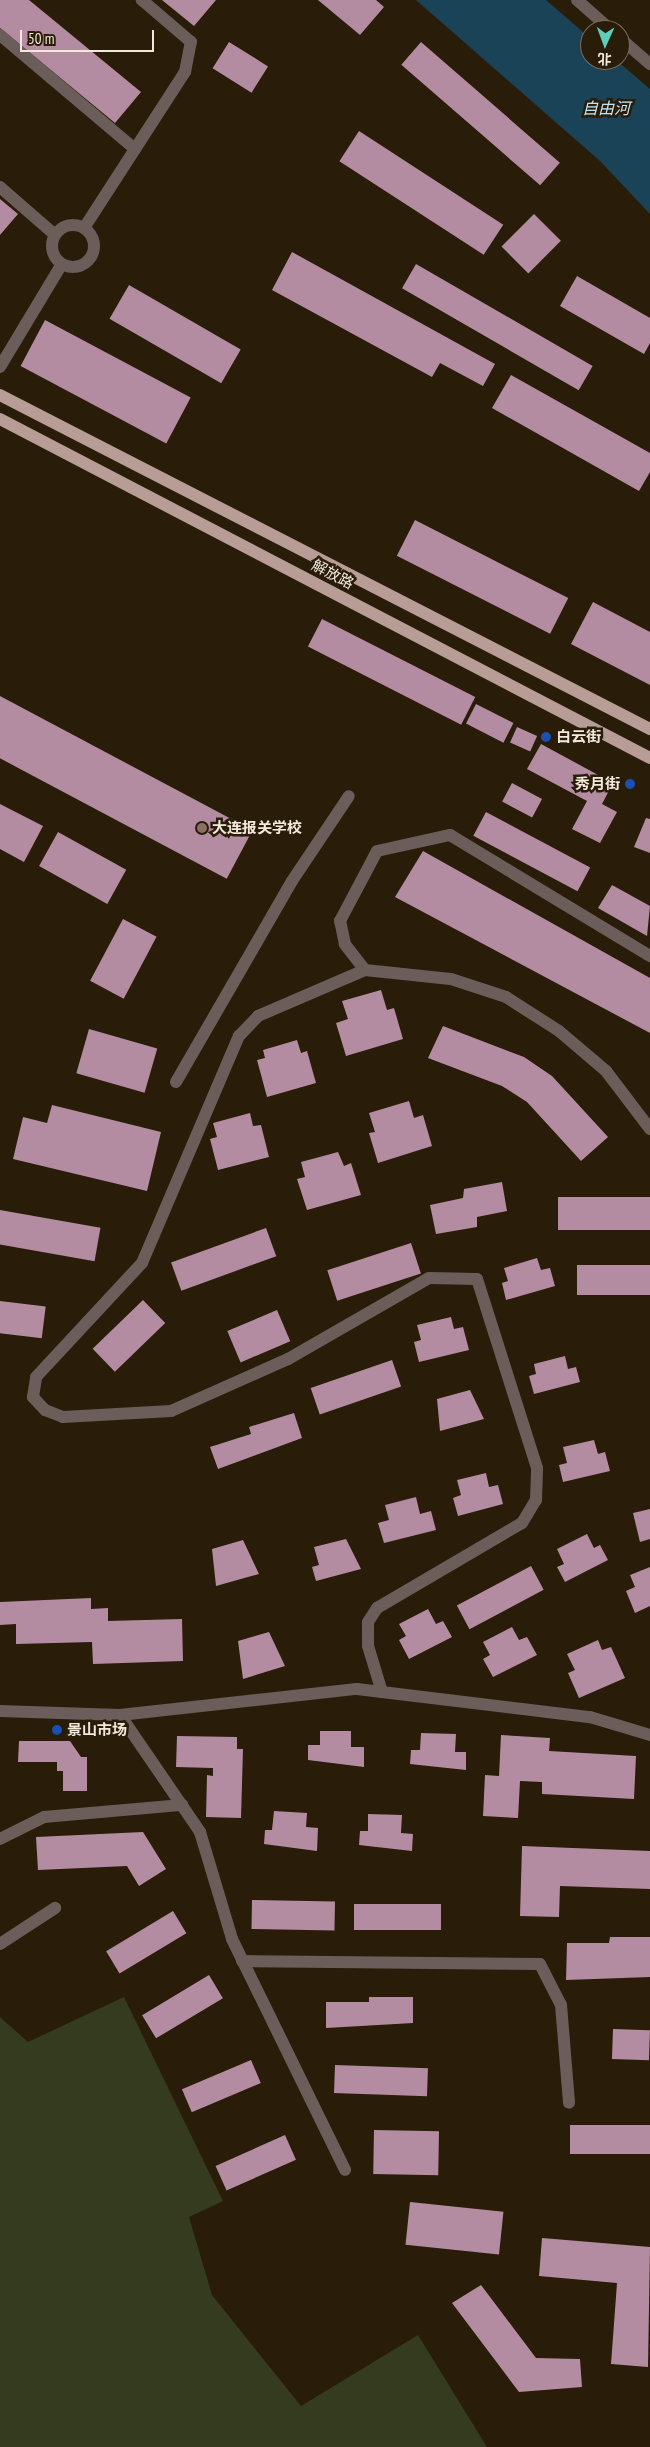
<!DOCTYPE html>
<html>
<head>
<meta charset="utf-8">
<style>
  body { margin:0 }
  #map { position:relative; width:650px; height:2447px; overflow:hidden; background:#291c08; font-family:"PT Sans Narrow","Noto Sans SC",sans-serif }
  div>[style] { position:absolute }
  .green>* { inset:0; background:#343b1f }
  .water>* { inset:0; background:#1a4357 }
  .building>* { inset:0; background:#b48ca1; transform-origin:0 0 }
  .street>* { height:12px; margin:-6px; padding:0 6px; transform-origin:6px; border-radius:6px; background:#6a5d5a }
  .street>.ring { margin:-6px; padding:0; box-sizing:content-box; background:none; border:12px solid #6a5d5a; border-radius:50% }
  .primary>* { height:12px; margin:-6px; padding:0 6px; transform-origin:6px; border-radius:6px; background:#b79d96 }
  .dots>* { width:14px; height:14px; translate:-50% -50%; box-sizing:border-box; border:2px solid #291c08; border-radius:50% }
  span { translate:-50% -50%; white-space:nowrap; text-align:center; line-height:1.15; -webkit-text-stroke:5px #291c08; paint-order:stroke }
  .street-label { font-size:15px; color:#f2e9dc }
  .poi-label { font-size:15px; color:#f2e9dc; font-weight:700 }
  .left { translate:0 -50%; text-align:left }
  .right { translate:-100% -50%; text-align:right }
  .water-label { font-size:16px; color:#bde6fc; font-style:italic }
  .north { position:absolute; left:580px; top:20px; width:50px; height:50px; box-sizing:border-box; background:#291c08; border:1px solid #796e5d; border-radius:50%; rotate:182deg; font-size:14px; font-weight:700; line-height:20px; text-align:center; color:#f2e9dc }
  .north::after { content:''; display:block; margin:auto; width:18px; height:22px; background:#5cceba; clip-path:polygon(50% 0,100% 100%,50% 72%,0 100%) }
  .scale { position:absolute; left:20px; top:30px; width:134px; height:22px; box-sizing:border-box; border:2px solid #f2e9dc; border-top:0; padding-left:6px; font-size:15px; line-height:18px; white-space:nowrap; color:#f2e9dc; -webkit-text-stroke:4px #291c08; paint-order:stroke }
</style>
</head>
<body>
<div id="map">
  <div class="green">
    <div style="clip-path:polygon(124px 1997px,223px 2201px,189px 2217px,212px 2295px,301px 2406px,418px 2335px,487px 2447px,0 2447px,0 2017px,28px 2042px)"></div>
  </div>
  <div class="water">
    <div style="clip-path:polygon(416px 0,546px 0,590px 38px,590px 60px,616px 60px,650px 89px,650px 214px,600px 161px)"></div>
  </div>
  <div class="building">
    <div style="clip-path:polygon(0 0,29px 0,141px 92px,115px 123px,0 28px)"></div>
    <div style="clip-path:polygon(162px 0,216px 0,194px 26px)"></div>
    <div style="clip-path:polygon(318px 0,376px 0,384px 7px,360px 35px)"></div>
    <div style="left:229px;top:42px;width:46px;height:31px;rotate:32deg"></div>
    <div style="left:421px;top:42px;width:184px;height:30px;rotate:41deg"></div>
    <div style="left:359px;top:131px;width:172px;height:36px;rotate:33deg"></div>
    <div style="clip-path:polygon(0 199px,18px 214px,0 235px)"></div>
    <div style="left:534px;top:214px;width:38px;height:46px;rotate:45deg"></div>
    <div style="clip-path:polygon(292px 252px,495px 364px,483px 386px,440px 363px,432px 377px,272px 290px)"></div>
    <div style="left:416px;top:264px;width:204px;height:28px;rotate:30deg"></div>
    <div style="clip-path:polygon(577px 276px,650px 318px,650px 343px,644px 354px,560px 306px)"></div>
    <div style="left:129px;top:285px;width:129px;height:39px;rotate:30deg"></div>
    <div style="left:45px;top:320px;width:165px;height:52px;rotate:28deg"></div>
    <div style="clip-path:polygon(511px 375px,650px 453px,650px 472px,639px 491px,492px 408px)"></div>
    <div style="left:415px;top:520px;width:172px;height:40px;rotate:27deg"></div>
    <div style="clip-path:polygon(593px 602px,650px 632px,650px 685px,571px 644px)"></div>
    <div style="left:322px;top:619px;width:172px;height:31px;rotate:27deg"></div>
    <div style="left:0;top:696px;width:286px;height:55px;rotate:28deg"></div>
    <div style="left:476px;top:704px;width:42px;height:22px;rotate:27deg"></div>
    <div style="left:517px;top:727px;width:22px;height:17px;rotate:24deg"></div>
    <div style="clip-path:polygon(541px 744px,613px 783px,602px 804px,617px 812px,600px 843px,572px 829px,587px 801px,527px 769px)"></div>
    <div style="left:512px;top:783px;width:34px;height:21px;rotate:28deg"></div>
    <div style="clip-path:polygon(0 804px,43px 826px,24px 862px,0 849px)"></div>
    <div style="left:486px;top:812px;width:118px;height:27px;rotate:28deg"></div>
    <div style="clip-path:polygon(646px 818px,650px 819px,650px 853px,634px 847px)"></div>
    <div style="left:58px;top:832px;width:78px;height:39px;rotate:29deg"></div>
    <div style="clip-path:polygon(423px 851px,650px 978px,650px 1033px,395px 897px)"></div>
    <div style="clip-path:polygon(612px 885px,650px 906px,647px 936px,598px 908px)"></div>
    <div style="left:123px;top:919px;width:38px;height:70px;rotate:28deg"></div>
    <div style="clip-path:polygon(381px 990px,387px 1010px,394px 1008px,403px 1039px,346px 1056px,336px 1023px,348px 1019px,342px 1001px)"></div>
    <div style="clip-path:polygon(443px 1026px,524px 1057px,552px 1076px,608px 1137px,581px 1161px,527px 1102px,502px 1086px,428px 1058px)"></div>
    <div style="left:89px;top:1029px;width:71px;height:46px;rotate:16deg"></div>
    <div style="clip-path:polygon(297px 1040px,301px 1053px,307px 1051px,316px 1083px,267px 1097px,257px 1060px,265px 1058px,263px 1050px)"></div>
    <div style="clip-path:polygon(409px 1101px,414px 1118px,423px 1115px,432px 1146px,378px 1163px,369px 1133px,375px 1132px,369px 1113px)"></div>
    <div style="clip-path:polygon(52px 1105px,161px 1132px,147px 1191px,13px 1159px,23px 1117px,47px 1123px)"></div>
    <div style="clip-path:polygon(250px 1113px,253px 1126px,261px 1125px,269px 1157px,218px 1170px,210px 1139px,217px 1137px,213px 1123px)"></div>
    <div style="clip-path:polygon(338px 1152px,344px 1166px,351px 1163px,361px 1195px,307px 1210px,297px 1179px,305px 1177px,301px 1162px)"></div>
    <div style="clip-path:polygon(502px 1182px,507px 1211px,477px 1217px,477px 1227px,436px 1234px,430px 1205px,463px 1198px,464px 1189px)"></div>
    <div style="left:650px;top:1197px;width:33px;height:92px;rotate:90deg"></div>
    <div style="left:0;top:1210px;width:102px;height:34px;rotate:10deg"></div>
    <div style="left:266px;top:1228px;width:30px;height:101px;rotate:70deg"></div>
    <div style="left:411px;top:1243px;width:32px;height:88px;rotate:72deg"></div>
    <div style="clip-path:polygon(537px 1258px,541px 1270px,550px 1268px,555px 1286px,506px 1300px,502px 1283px,508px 1281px,504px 1268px)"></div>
    <div style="left:650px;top:1265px;width:30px;height:73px;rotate:90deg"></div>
    <div style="left:143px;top:1300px;width:32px;height:70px;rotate:46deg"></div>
    <div style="left:0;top:1301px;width:46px;height:32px;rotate:7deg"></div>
    <div style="left:277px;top:1310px;width:34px;height:54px;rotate:67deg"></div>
    <div style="clip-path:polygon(451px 1317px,454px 1329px,463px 1327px,469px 1350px,419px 1362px,414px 1342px,421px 1340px,417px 1325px)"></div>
    <div style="clip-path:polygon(565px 1356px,568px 1369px,576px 1367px,580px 1382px,534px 1394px,529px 1376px,536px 1374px,534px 1364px)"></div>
    <div style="left:392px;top:1360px;width:28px;height:86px;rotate:71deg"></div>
    <div style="clip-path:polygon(470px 1390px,484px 1419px,440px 1431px,437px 1399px)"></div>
    <div style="clip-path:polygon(294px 1413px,302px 1438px,218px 1469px,210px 1447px,251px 1434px,249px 1427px)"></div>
    <div style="clip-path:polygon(594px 1440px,598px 1454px,605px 1452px,610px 1471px,563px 1482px,559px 1465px,567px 1463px,563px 1447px)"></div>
    <div style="clip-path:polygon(486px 1473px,489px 1487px,498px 1485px,503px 1504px,458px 1516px,453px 1498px,461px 1495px,457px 1480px)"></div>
    <div style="clip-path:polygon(416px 1497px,420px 1514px,431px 1511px,436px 1530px,384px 1543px,378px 1523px,389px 1520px,385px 1505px)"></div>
    <div style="clip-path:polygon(650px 1509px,650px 1539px,640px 1542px,633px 1513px)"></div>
    <div style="clip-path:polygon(587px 1534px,594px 1548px,600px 1545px,608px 1560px,565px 1582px,557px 1567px,564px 1564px,557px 1549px)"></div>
    <div style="clip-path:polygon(346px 1539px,361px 1569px,316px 1581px,312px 1567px,319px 1565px,314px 1547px)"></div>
    <div style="clip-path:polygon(243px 1540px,259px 1574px,216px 1586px,212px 1549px)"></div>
    <div style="left:531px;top:1566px;width:27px;height:84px;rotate:62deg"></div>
    <div style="clip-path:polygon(650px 1567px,650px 1606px,635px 1613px,626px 1591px,635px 1587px,630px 1575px)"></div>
    <div style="clip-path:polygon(91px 1598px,91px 1609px,108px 1608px,108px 1621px,182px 1619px,183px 1661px,93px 1664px,92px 1642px,16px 1644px,16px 1624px,0 1625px,0 1602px)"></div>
    <div style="clip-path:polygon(428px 1609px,436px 1624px,443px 1621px,452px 1637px,409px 1659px,399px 1640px,406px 1636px,399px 1624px)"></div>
    <div style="clip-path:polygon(512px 1627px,519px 1640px,527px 1637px,537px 1655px,493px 1677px,483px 1659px,490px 1655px,483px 1642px)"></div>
    <div style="clip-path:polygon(269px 1632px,285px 1666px,243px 1679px,238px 1641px)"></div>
    <div style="clip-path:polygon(598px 1640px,602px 1650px,611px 1647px,625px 1678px,579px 1698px,568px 1673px,575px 1670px,567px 1654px)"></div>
    <div style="clip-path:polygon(320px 1731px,351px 1731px,351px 1747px,364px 1747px,364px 1767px,308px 1760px,308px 1745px,320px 1745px)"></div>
    <div style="clip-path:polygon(421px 1733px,456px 1734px,455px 1752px,466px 1752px,466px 1770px,410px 1764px,411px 1750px,420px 1750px)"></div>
    <div style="clip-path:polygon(501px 1735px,550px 1738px,549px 1751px,636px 1756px,634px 1799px,542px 1794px,542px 1782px,520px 1781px,518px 1818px,483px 1816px,485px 1775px,499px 1776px)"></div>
    <div style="clip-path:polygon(177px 1736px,237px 1737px,237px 1749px,243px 1749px,241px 1818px,206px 1817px,207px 1775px,213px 1776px,213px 1768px,176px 1767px)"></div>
    <div style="clip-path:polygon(19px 1741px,70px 1741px,81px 1757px,87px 1757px,87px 1791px,63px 1791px,63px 1771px,57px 1771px,57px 1762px,18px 1762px)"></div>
    <div style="clip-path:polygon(274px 1811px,307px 1813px,306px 1827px,318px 1828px,317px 1851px,264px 1844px,265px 1830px,272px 1830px)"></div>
    <div style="clip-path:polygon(368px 1814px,402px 1815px,401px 1833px,413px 1834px,412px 1851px,359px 1845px,360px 1831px,368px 1831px)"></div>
    <div style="clip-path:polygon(143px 1832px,166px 1869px,139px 1886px,127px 1866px,38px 1870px,36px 1837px)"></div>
    <div style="clip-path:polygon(522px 1846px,650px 1851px,650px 1889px,560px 1886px,559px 1917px,520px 1916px)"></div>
    <div style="left:252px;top:1900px;width:83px;height:29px;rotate:1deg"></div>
    <div style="left:441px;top:1904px;width:26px;height:87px;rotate:90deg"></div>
    <div style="left:173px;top:1911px;width:26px;height:78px;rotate:59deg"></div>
    <div style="clip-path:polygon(610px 1937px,650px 1937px,650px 1977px,566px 1980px,567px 1943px,609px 1943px)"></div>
    <div style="left:209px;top:1975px;width:27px;height:78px;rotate:59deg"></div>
    <div style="clip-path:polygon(369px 1997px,413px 1997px,413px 2023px,326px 2028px,326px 2002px,369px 2002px)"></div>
    <div style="left:613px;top:2029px;width:37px;height:30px;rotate:2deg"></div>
    <div style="left:251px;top:2060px;width:25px;height:75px;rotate:67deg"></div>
    <div style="left:335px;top:2065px;width:93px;height:28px;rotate:2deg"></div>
    <div style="left:650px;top:2125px;width:29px;height:80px;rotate:90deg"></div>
    <div style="left:374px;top:2130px;width:65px;height:44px;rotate:1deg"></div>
    <div style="left:285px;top:2135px;width:27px;height:76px;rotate:66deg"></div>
    <div style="left:410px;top:2202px;width:94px;height:43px;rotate:6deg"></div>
    <div style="clip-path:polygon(542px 2238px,650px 2247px,648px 2367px,611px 2364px,617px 2283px,539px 2276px)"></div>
    <div style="clip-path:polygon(481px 2285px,536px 2358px,580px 2359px,582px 2387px,519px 2392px,452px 2303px)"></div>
  </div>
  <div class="street">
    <div style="left:577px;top:0;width:45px;rotate:41.4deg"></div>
    <div style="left:0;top:35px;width:177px;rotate:40.2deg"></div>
    <div style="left:620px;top:38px;width:40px;rotate:41deg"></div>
    <div style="left:0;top:187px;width:72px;rotate:41deg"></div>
    <div class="ring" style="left:52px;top:225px;width:30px;height:30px"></div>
    <div style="left:84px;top:228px;width:186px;rotate:-57.1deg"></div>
    <div style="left:185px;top:72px;width:31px;rotate:-79deg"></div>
    <div style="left:191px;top:42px;width:65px;rotate:-139.4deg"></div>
    <div style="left:0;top:367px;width:120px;rotate:-59deg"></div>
    <div style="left:365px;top:970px;width:33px;rotate:-128deg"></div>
    <div style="left:345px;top:944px;width:24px;rotate:-102deg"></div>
    <div style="left:340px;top:921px;width:79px;rotate:-62.1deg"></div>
    <div style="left:377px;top:851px;width:75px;rotate:-12.4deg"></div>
    <div style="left:450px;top:835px;width:234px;rotate:31.2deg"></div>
    <div style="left:176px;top:1082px;width:232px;rotate:-60deg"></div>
    <div style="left:292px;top:881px;width:102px;rotate:-56.2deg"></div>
    <div style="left:382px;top:1692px;width:48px;rotate:-106.9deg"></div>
    <div style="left:368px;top:1646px;width:24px;rotate:-90deg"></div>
    <div style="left:368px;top:1622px;width:17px;rotate:-57deg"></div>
    <div style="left:377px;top:1608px;width:168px;rotate:-30.4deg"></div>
    <div style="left:522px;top:1523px;width:27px;rotate:-59deg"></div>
    <div style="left:536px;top:1500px;width:32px;rotate:-88deg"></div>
    <div style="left:537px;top:1468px;width:198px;rotate:-107.6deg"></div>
    <div style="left:477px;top:1279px;width:48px;rotate:-178.8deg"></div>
    <div style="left:429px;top:1278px;width:163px;rotate:150.1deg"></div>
    <div style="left:288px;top:1359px;width:128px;rotate:156deg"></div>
    <div style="left:171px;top:1411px;width:108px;rotate:176.8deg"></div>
    <div style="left:63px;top:1417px;width:19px;rotate:-159deg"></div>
    <div style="left:45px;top:1410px;width:18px;rotate:-133deg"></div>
    <div style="left:33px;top:1397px;width:20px;rotate:-81deg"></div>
    <div style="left:36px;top:1377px;width:156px;rotate:-47.1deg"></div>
    <div style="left:142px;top:1263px;width:247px;rotate:-66.9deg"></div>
    <div style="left:239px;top:1036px;width:28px;rotate:-46deg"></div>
    <div style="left:258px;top:1016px;width:116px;rotate:-23.3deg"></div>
    <div style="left:365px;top:970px;width:86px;rotate:6deg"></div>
    <div style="left:451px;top:979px;width:58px;rotate:18.1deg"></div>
    <div style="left:506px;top:997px;width:63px;rotate:32.7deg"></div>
    <div style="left:559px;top:1031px;width:62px;rotate:40.4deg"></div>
    <div style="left:606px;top:1071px;width:73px;rotate:52.8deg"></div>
    <div style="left:0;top:1711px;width:120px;rotate:1.9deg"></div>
    <div style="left:120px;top:1715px;width:238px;rotate:-6.3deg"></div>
    <div style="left:357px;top:1689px;width:235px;rotate:6.9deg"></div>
    <div style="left:590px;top:1717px;width:63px;rotate:16.7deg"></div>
    <div style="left:120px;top:1715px;width:142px;rotate:55.6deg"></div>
    <div style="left:200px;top:1832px;width:112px;rotate:73.3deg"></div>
    <div style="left:232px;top:1939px;width:257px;rotate:63.9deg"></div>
    <div style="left:0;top:1839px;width:49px;rotate:-26.6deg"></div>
    <div style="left:44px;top:1817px;width:139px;rotate:-5deg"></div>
    <div style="left:0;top:1944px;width:66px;rotate:-33.2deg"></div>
    <div style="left:242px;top:1961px;width:298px;rotate:0.6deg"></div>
    <div style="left:540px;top:1964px;width:46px;rotate:62.9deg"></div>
    <div style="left:561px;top:2005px;width:98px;rotate:85.3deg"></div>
  </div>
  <div class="primary">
    <div style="left:0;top:395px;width:731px;rotate:27.2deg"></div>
    <div style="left:0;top:419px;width:733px;rotate:27.54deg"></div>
  </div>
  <div class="dots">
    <div style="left:546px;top:737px;background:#1a4fb4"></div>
    <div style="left:630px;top:784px;background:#1a4fb4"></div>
    <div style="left:202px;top:828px;background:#8d6e63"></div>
    <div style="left:57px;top:1730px;background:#1a4fb4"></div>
  </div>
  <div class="street-label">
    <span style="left:333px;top:574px;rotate:28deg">解放路</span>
  </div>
  <div class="poi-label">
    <span class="left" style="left:556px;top:737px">白云街</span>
    <span class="right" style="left:620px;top:784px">秀月街</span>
    <span class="left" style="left:212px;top:828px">大连报关学校</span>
    <span class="left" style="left:67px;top:1730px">景山市场</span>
  </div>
  <div class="water-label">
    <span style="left:606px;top:108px">自由河</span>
  </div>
  <div class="north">北</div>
  <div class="scale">50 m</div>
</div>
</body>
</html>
